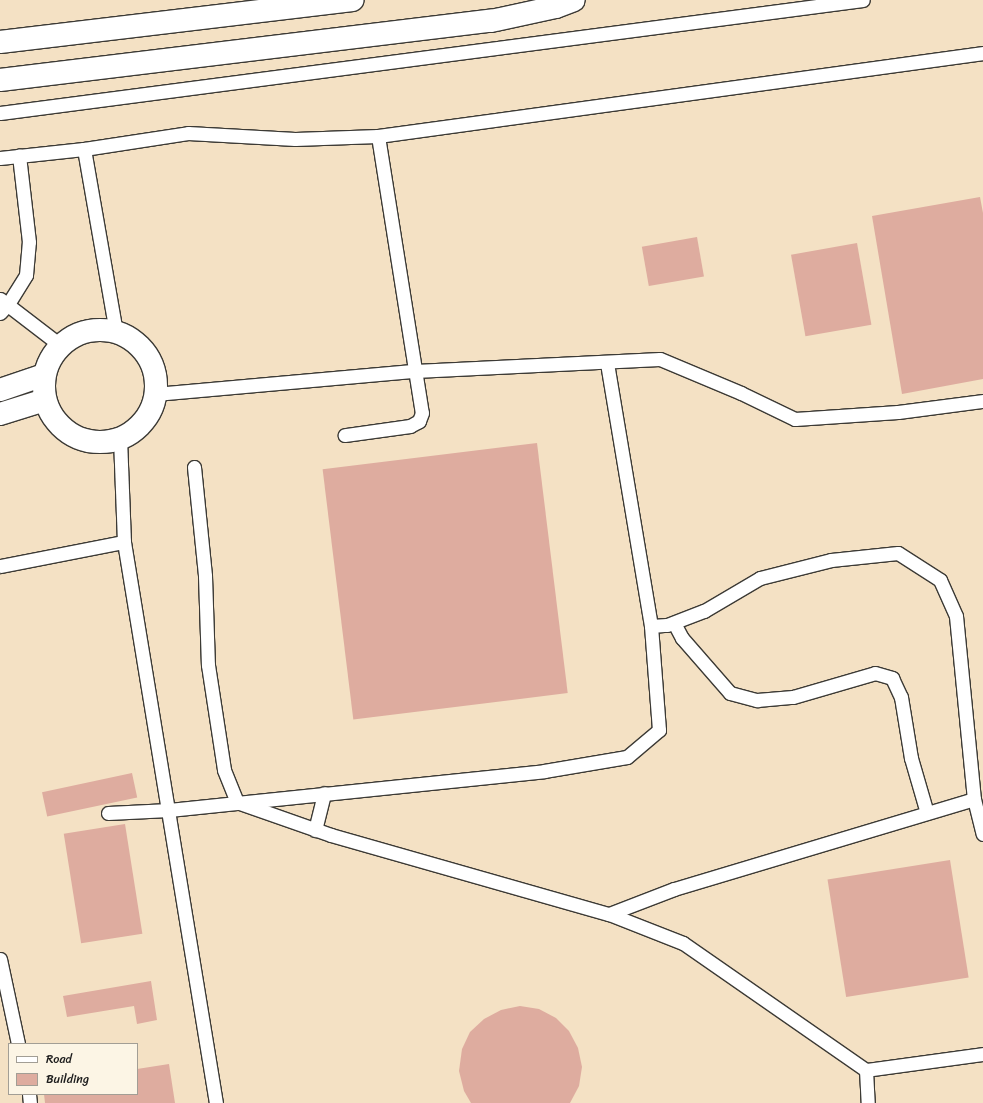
<!DOCTYPE html>
<html>
<head>
<meta charset="utf-8">
<style>
  body { margin:0 }
  #map { position:relative; width:983px; height:1103px; overflow:hidden; background:#f4e1c4; font-family:Sriracha,sans-serif }
  div>[style] { position:absolute }
  .building>* { inset:0; background:#deac9f; transform-origin:0 0 }
  .roads { filter:drop-shadow(1px 0 #3c3a35) drop-shadow(-1px 0 #3c3a35) drop-shadow(0 1px #3c3a35) drop-shadow(0 -1px #3c3a35) }
  .lane>* { height:13px; margin:-6.5px; padding:0 6.5px; transform-origin:6.5px; border-radius:6.5px; background:#fff }
  .street>* { height:22px; margin:-11px; padding:0 11px; transform-origin:11px; border-radius:11px; background:#fff }
  .street>.ring { margin:-11px; padding:0; box-sizing:content-box; background:none; border:22px solid #fff; border-radius:50% }
  span { translate:-50% -50%; white-space:nowrap; text-align:center; line-height:1.15; -webkit-text-stroke:3px #fcf5e5; paint-order:stroke }
  .legend { position:absolute; left:8px; top:1043px; width:130px; height:52px; box-sizing:border-box; background:#fcf5e5; border:1px solid #a29e95; margin:0; padding:5px 7px; list-style:none; font-size:12px; color:#1c1c1c }
  .legend li { display:flex; align-items:center; gap:8px; height:20px }
  .legend b { width:20px; border:1px solid #a29e95 }
</style>
</head>
<body>
<div id="map">
  <div class="building">
    <div style="clip-path:polygon(980px 197px,983px 213px,983px 379px,902px 394px,872px 216px)"></div>
    <div style="left:697px;top:237px;width:40px;height:56px;rotate:80deg"></div>
    <div style="left:857px;top:243px;width:83px;height:67px;rotate:80deg"></div>
    <div style="left:537px;top:443px;width:252px;height:216px;rotate:83deg"></div>
    <div style="left:132px;top:773px;width:25px;height:92px;rotate:78deg"></div>
    <div style="left:125px;top:824px;width:111px;height:62px;rotate:81deg"></div>
    <div style="left:950px;top:860px;width:119px;height:124px;rotate:81deg"></div>
    <div style="clip-path:polygon(151px 981px,157px 1020px,137px 1024px,134px 1006px,67px 1017px,63px 996px)"></div>
    <div style="clip-path:polygon(520px 1006px,539px 1009px,556px 1018px,569px 1031px,578px 1048px,582px 1067px,579px 1086px,570px 1103px,471px 1103px,464px 1091px,459px 1071px,462px 1049px,470px 1032px,484px 1019px,501px 1010px)"></div>
    <div style="clip-path:polygon(169px 1064px,175px 1103px,45px 1103px,44px 1094px,137px 1094px,137px 1069px)"></div>
  </div>
  <div class="roads">
    <div class="lane">
      <div style="left:0;top:113px;width:870px;rotate:-7.46deg"></div>
      <div style="left:378px;top:136px;width:611px;rotate:-7.81deg"></div>
      <div style="left:84px;top:149px;width:186px;rotate:80.1deg"></div>
      <div style="left:0;top:158px;width:84px;rotate:-6.1deg"></div>
      <div style="left:84px;top:149px;width:105px;rotate:-8.7deg"></div>
      <div style="left:188px;top:133px;width:107px;rotate:3.2deg"></div>
      <div style="left:295px;top:139px;width:83px;rotate:-2.1deg"></div>
      <div style="left:378px;top:136px;width:280px;rotate:81deg"></div>
      <div style="left:422px;top:413px;width:9px;rotate:111deg"></div>
      <div style="left:419px;top:421px;width:10px;rotate:151deg"></div>
      <div style="left:410px;top:426px;width:66px;rotate:172.1deg"></div>
      <div style="left:0;top:299px;width:76px;rotate:37.5deg"></div>
      <div style="left:0;top:313px;width:12px;rotate:-48deg"></div>
      <div style="left:8px;top:304px;width:34px;rotate:-58deg"></div>
      <div style="left:26px;top:275px;width:33px;rotate:-85deg"></div>
      <div style="left:29px;top:242px;width:87px;rotate:-96.6deg"></div>
      <div style="left:155px;top:394px;width:261px;rotate:-5.1deg"></div>
      <div style="left:415px;top:371px;width:245px;rotate:-2.8deg"></div>
      <div style="left:660px;top:359px;width:88px;rotate:22.8deg"></div>
      <div style="left:741px;top:393px;width:60px;rotate:25.7deg"></div>
      <div style="left:795px;top:419px;width:103px;rotate:-3.9deg"></div>
      <div style="left:898px;top:412px;width:86px;rotate:-7.4deg"></div>
      <div style="left:120px;top:438px;width:104px;rotate:87.8deg"></div>
      <div style="left:124px;top:542px;width:568px;rotate:80.69deg"></div>
      <div style="left:194px;top:467px;width:110px;rotate:84.2deg"></div>
      <div style="left:205px;top:576px;width:89px;rotate:88.1deg"></div>
      <div style="left:208px;top:665px;width:106px;rotate:81.3deg"></div>
      <div style="left:224px;top:770px;width:35px;rotate:68deg"></div>
      <div style="left:237px;top:802px;width:100px;rotate:19.3deg"></div>
      <div style="left:331px;top:835px;width:289px;rotate:15.9deg"></div>
      <div style="left:609px;top:914px;width:79px;rotate:21.4deg"></div>
      <div style="left:683px;top:943px;width:223px;rotate:34.8deg"></div>
      <div style="left:866px;top:1070px;width:33px;rotate:87deg"></div>
      <div style="left:0;top:566px;width:126px;rotate:-11deg"></div>
      <div style="left:674px;top:623px;width:17px;rotate:62deg"></div>
      <div style="left:682px;top:638px;width:73px;rotate:48.9deg"></div>
      <div style="left:730px;top:693px;width:28px;rotate:15deg"></div>
      <div style="left:757px;top:700px;width:36px;rotate:-5deg"></div>
      <div style="left:793px;top:697px;width:85px;rotate:-16.3deg"></div>
      <div style="left:875px;top:673px;width:18px;rotate:16deg"></div>
      <div style="left:892px;top:678px;width:21px;rotate:65deg"></div>
      <div style="left:901px;top:697px;width:62px;rotate:80.7deg"></div>
      <div style="left:911px;top:758px;width:57px;rotate:73.8deg"></div>
      <div style="left:651px;top:626px;width:16px;rotate:-4deg"></div>
      <div style="left:667px;top:625px;width:40px;rotate:-21deg"></div>
      <div style="left:704px;top:611px;width:65px;rotate:-30.5deg"></div>
      <div style="left:760px;top:578px;width:73px;rotate:-14.2deg"></div>
      <div style="left:831px;top:560px;width:67px;rotate:-6deg"></div>
      <div style="left:898px;top:553px;width:50px;rotate:32.7deg"></div>
      <div style="left:940px;top:580px;width:39px;rotate:66deg"></div>
      <div style="left:956px;top:616px;width:184px;rotate:84.4deg"></div>
      <div style="left:974px;top:799px;width:36px;rotate:76deg"></div>
      <div style="left:108px;top:813px;width:61px;rotate:-2.8deg"></div>
      <div style="left:169px;top:810px;width:377px;rotate:-5.9deg"></div>
      <div style="left:544px;top:771px;width:84px;rotate:-9.6deg"></div>
      <div style="left:627px;top:757px;width:42px;rotate:-40.2deg"></div>
      <div style="left:659px;top:730px;width:104px;rotate:-94.4deg"></div>
      <div style="left:651px;top:626px;width:267px;rotate:-99.5deg"></div>
      <div style="left:315px;top:830px;width:38px;rotate:-76deg"></div>
      <div style="left:609px;top:914px;width:70px;rotate:-21deg"></div>
      <div style="left:674px;top:889px;width:313px;rotate:-16.7deg"></div>
      <div style="left:0;top:959px;width:87px;rotate:78deg"></div>
      <div style="left:866px;top:1070px;width:118px;rotate:-7.8deg"></div>
      <div style="left:29px;top:1094px;width:9px;rotate:84deg"></div>
    </div>
    <div class="street">
      <div style="left:0;top:42px;width:355px;rotate:-6.8deg"></div>
      <div style="left:0;top:80px;width:495px;rotate:-6.9deg"></div>
      <div style="left:491px;top:21px;width:66px;rotate:-12.2deg"></div>
      <div style="left:556px;top:7px;width:19px;rotate:-21deg"></div>
      <div class="ring" style="left:44px;top:330px;width:90px;height:90px"></div>
      <div style="left:0;top:390px;width:46px;rotate:-18.8deg"></div>
      <div style="left:0;top:414px;width:47px;rotate:-17.3deg"></div>
    </div>
  </div>
  <ul class="legend">
  <li><b style="height:5px;background:#fff"></b>Road</li>
  <li><b style="height:11px;background:#deac9f"></b>Building</li>
  </ul>
</div>
</body>
</html>
